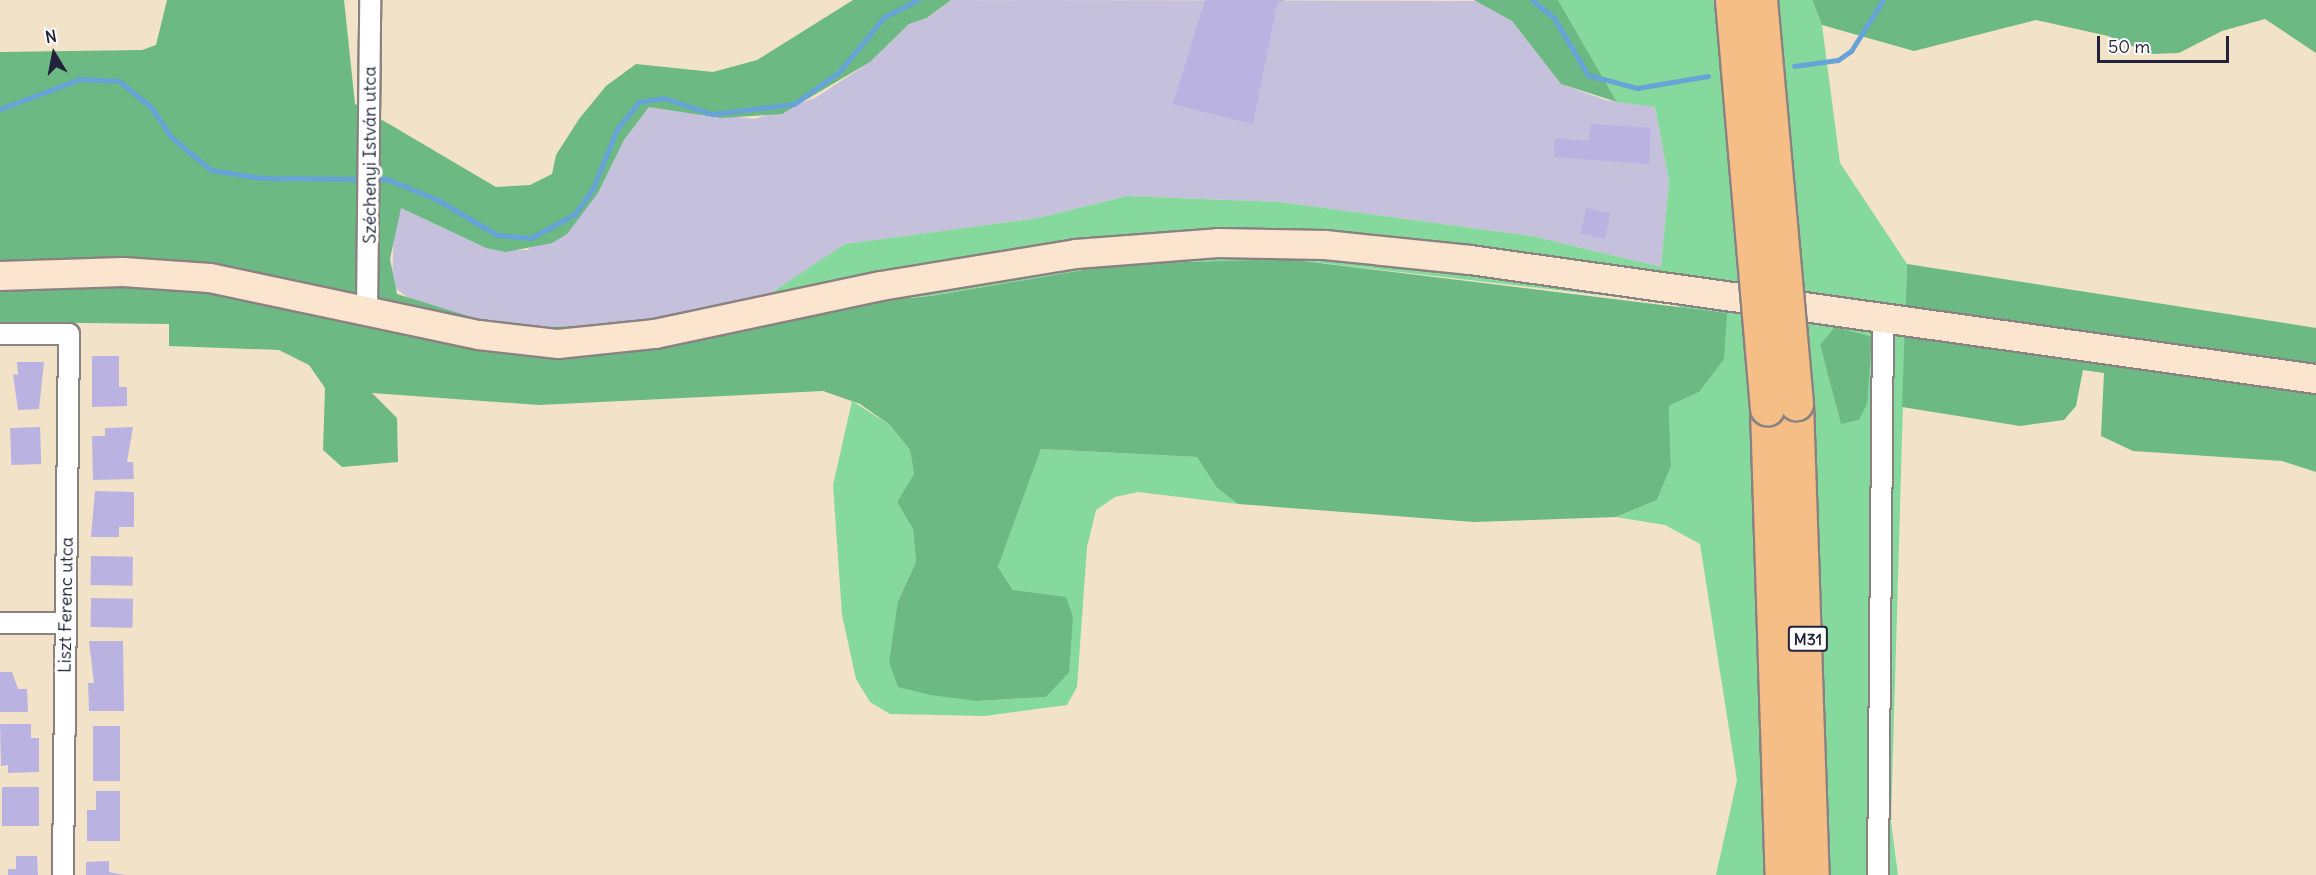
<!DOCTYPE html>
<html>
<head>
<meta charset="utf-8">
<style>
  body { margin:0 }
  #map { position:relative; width:2316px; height:875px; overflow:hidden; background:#f2e2c7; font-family:Delius,sans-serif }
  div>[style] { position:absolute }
  .industrial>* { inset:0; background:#c5c0db }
  .green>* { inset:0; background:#85d99c }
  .forest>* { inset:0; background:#6cb984 }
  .stream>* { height:5px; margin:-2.5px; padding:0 2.5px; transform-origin:2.5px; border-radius:2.5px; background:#68a3d8 }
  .building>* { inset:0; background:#bab2e1; transform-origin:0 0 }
  .roads { filter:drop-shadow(2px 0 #8a8281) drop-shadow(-2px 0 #8a8281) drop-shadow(0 2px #8a8281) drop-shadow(0 -2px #8a8281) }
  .street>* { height:20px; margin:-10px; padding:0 10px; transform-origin:10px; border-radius:10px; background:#fff }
  .secondary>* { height:28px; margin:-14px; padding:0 14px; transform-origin:14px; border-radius:14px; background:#fbe5cf }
  .highway>* { height:33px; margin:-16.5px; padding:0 16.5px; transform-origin:16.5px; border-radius:16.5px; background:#f6be87 }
  .bridges { filter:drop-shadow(2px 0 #8a8281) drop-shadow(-2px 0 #8a8281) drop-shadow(0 2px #8a8281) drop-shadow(0 -2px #8a8281) }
  .highway-bridge>* { height:33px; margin:-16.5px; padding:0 16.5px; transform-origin:16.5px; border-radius:16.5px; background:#f6be87 }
  span { translate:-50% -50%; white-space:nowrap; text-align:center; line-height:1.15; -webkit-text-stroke:6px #fff; paint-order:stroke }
  .shield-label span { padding:2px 4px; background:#fff; border:2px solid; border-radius:4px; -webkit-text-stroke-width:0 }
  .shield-label { font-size:16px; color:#22223b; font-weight:700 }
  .street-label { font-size:18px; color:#22223b }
  .north { position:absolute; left:24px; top:24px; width:60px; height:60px; -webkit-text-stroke:4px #fff; paint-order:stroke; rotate:350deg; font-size:16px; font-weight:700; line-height:24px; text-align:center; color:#22223b }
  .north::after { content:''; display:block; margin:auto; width:21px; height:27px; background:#22223b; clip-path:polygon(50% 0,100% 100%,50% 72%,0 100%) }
  .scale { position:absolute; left:2097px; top:36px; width:132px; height:27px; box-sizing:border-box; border:3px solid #22223b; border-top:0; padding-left:8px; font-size:18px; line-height:21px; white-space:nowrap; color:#22223b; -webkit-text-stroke:4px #fff; paint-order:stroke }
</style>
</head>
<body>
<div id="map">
  <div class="industrial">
    <div style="clip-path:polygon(951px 0,1477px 1px,1512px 21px,1561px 84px,1605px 100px,1655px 107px,1669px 181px,1661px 267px,1532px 236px,1280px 202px,1127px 196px,1038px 218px,846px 244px,771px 293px,737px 307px,618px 324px,550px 327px,481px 320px,417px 304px,392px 286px,394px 225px,401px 208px,486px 248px,527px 250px,598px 193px,624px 140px,649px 107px,755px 119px,815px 98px,870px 62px,909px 24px,928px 18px)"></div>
  </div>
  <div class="green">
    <div style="clip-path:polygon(evenodd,1558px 0,1812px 0,1822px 25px,1840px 163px,1907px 264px,1891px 822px,1898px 875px,1716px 875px,1737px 780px,1700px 544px,1665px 525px,1616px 517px,1657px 500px,1671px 466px,1669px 406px,1699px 392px,1679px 304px,1287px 259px,1118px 264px,931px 296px,737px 307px,771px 293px,845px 244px,1038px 218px,1127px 196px,1280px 202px,1532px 236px,1661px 267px,1669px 181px,1655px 107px,1617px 102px,1558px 0,1820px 345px,1859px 420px,1841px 423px,1820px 345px)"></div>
    <div style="clip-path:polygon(852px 401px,890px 425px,910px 450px,914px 474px,897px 502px,913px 529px,916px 562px,898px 601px,977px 701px,1046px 697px,1069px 673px,998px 567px,1041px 449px,1197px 457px,1217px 488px,1238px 504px,1138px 492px,1115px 497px,1096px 510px,1087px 547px,1077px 687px,1067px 705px,985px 716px,890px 714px,870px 702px,856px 679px,842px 615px,833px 485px)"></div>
  </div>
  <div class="forest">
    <div style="clip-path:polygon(167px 0,344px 0,355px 104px,496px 187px,530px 185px,552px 174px,556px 155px,579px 119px,606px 86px,636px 64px,713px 72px,757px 60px,853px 0,951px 0,927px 18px,909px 24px,870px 62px,782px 114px,721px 118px,649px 107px,624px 140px,598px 193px,567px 234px,552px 243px,506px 252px,486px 248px,401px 208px,390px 259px,397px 294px,481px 320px,550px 327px,618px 324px,931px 296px,1118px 264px,1287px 259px,1727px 313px,1724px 359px,1699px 392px,1669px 406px,1671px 466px,1657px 500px,1616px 517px,1474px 522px,1238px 504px,1217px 488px,1197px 457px,1041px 449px,998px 567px,1013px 590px,1066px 597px,1073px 617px,1069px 673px,1046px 697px,977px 701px,930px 695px,898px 687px,889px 662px,898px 601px,916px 562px,913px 529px,897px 502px,914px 474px,910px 450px,890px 425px,860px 404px,823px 391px,539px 405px,372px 393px,397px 418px,398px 462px,342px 467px,323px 450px,325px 388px,309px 365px,279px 350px,169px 346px,169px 324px,0 322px,0 52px,142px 50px,156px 45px)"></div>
    <div style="clip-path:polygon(1474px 0,1558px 0,1617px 102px,1561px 84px,1512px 21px)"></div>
    <div style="clip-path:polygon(1812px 0,2316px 0,2316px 53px,2265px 19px,2222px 31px,2179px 53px,2151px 54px,2108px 36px,2036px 20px,1914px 51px,1822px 25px)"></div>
    <div style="clip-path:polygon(1907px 264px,2316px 328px,2316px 472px,2282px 461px,2133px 451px,2101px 436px,2104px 373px,2083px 370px,2076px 406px,2064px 420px,2020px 426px,1902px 407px)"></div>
    <div style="clip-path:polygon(1835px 327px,1872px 337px,1867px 404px,1859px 420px,1841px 424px,1820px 345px)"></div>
  </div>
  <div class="stream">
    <div style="left:1532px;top:0;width:28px;rotate:39deg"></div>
    <div style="left:1554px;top:18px;width:66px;rotate:59.2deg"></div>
    <div style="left:1588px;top:75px;width:51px;rotate:14.9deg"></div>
    <div style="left:1637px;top:88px;width:72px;rotate:-9.6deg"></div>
    <div style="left:1794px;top:66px;width:44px;rotate:-7.8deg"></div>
    <div style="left:1838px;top:60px;width:16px;rotate:-35deg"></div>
    <div style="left:1851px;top:51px;width:60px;rotate:-57.9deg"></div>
    <div style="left:0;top:109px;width:85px;rotate:-20.6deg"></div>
    <div style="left:80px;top:79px;width:39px;rotate:3deg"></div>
    <div style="left:119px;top:81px;width:41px;rotate:39.1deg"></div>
    <div style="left:151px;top:107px;width:36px;rotate:56deg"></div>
    <div style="left:171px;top:137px;width:52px;rotate:39.5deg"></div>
    <div style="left:211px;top:170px;width:51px;rotate:9.1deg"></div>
    <div style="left:261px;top:178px;width:126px;rotate:0.5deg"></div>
    <div style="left:387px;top:179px;width:55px;rotate:22.4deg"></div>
    <div style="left:438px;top:200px;width:69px;rotate:30.7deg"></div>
    <div style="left:497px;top:235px;width:34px;rotate:5deg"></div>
    <div style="left:531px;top:238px;width:50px;rotate:-28.6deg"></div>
    <div style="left:575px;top:214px;width:32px;rotate:-55deg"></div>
    <div style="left:593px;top:188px;width:64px;rotate:-67.9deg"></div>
    <div style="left:617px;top:129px;width:35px;rotate:-51deg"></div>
    <div style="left:639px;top:102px;width:25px;rotate:-9deg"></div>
    <div style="left:664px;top:98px;width:51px;rotate:18.4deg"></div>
    <div style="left:712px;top:114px;width:83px;rotate:-7deg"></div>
    <div style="left:794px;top:104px;width:54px;rotate:-35.2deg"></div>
    <div style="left:838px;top:73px;width:72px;rotate:-50.6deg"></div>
    <div style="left:884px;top:17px;width:37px;rotate:-27deg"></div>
  </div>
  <div class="building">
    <div style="clip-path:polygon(1205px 0,1284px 0,1277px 4px,1253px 124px,1173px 104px)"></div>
    <div style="clip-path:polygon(1591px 124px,1651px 128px,1649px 164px,1554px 157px,1555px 138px,1589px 141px)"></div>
    <div style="left:1586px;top:208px;width:25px;height:26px;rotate:12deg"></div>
    <div style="clip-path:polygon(92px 356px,119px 356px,119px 387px,127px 387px,127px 406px,92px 407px)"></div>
    <div style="clip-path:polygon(17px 362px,44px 362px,39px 409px,18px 410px,13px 374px,18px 375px)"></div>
    <div style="left:40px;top:427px;width:37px;height:30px;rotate:88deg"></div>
    <div style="clip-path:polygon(133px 427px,127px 462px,133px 462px,134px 479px,93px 480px,92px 436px,105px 436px,105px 428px)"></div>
    <div style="clip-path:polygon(95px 491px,134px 492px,134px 527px,119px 527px,119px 537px,91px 537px)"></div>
    <div style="left:91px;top:556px;width:42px;height:29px;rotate:1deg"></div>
    <div style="left:91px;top:598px;width:42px;height:29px;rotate:1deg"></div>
    <div style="clip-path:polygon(89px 641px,123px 641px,124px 711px,89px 711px,88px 683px,94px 683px)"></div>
    <div style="clip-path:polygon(0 672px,12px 672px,18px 689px,27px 689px,28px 712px,0 712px)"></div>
    <div style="clip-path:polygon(0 724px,31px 724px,31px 738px,39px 738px,39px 772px,8px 773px,8px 765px,1px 766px)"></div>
    <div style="left:93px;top:726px;width:27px;height:55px"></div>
    <div style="left:39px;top:787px;width:39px;height:37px;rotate:90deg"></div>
    <div style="clip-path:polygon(96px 791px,120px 791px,120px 841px,87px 841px,87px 810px,96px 810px)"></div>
    <div style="clip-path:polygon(16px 856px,37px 856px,38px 875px,8px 875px,8px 869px,16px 869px)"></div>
    <div style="clip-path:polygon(109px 861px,109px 872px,125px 875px,86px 875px,86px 862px)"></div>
  </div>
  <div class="roads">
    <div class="street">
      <div style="left:367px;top:311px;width:311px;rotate:-89.4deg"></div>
      <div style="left:0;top:334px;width:69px"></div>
      <div style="left:69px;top:334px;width:541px;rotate:90.64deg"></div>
      <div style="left:0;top:623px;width:66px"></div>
      <div style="left:1878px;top:875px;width:556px;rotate:-89.48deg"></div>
    </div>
    <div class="secondary">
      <div style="left:0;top:276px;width:123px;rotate:-1.9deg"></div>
      <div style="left:123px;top:272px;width:87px;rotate:3.9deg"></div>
      <div style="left:210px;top:278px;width:275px;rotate:12deg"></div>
      <div style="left:479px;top:335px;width:80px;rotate:6.5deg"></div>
      <div style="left:558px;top:344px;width:98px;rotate:-5.9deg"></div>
      <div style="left:655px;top:334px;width:231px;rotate:-12deg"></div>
      <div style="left:881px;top:286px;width:198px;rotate:-9.3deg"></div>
      <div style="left:1076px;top:254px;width:142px;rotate:-4.4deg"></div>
      <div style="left:1218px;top:243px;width:107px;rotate:1.1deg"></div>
      <div style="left:1325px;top:245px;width:146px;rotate:5.9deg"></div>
      <div style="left:1470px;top:260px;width:854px;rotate:8.01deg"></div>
    </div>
    <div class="highway">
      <div style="left:1796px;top:403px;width:472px;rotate:88.1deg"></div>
      <div style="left:1767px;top:409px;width:466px;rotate:88.2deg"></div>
    </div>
  </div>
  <div class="bridges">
    <div class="highway-bridge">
      <div style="left:1732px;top:0;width:410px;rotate:85.1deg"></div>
      <div style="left:1760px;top:0;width:405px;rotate:84.9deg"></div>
    </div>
  </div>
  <div class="shield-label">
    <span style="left:1808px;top:639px">M31</span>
  </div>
  <div class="street-label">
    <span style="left:370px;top:155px;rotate:-90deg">Széchenyi István utca</span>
    <span style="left:66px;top:605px;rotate:-89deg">Liszt Ferenc utca</span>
  </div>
  <div class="north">N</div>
  <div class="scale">50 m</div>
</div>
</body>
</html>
